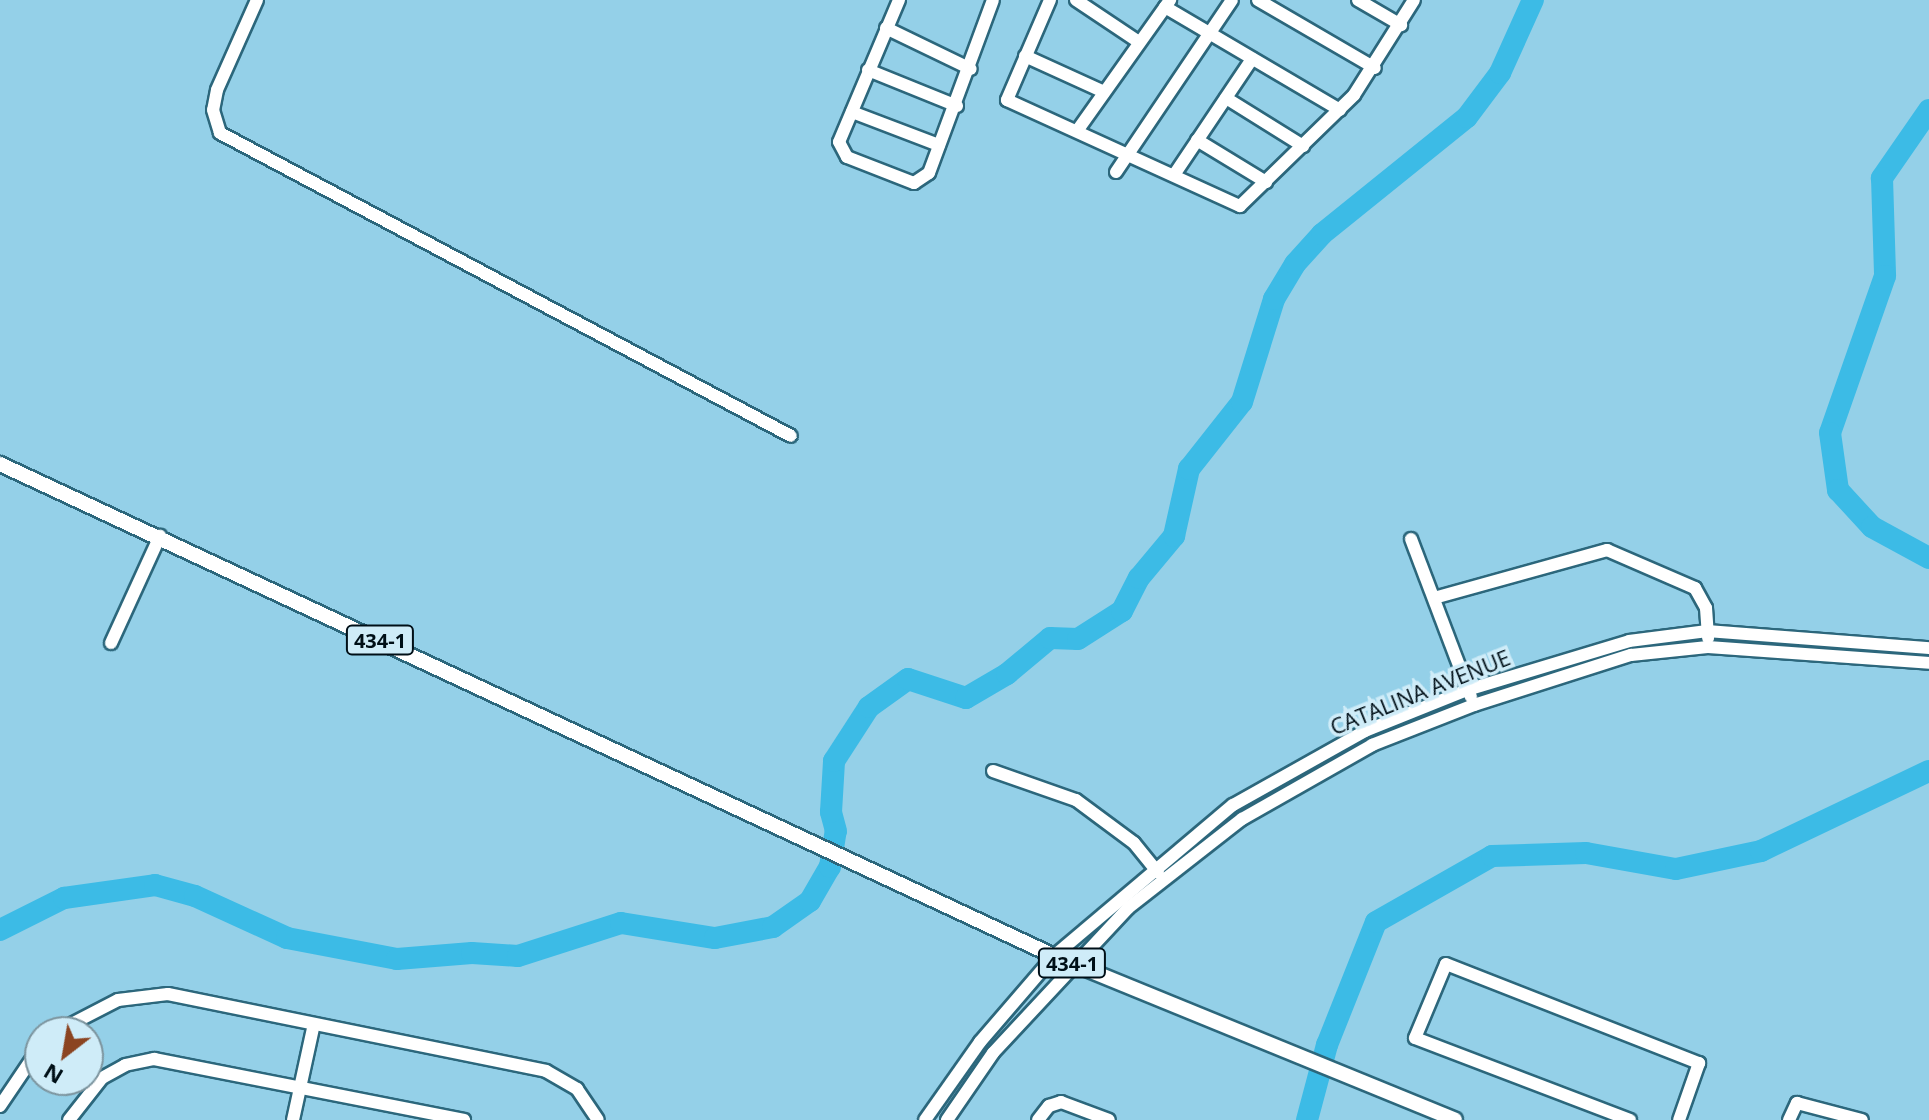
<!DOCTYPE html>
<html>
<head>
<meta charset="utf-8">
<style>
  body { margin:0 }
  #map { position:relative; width:1929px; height:1120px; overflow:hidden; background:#94d0e8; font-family:"Open Sans",sans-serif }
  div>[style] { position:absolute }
  .river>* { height:22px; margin:-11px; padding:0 11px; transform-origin:11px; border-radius:11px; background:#3cbbe6 }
  .roads { filter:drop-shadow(2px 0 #2c677c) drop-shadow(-2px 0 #2c677c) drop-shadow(0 2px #2c677c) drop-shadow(0 -2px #2c677c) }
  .minor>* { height:12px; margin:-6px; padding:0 6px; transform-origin:6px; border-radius:6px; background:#fff }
  .major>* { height:14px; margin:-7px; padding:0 7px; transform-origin:7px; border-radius:7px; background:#fff }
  span { translate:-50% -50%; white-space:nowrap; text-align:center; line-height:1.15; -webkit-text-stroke:7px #cfecf8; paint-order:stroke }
  .shield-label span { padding:2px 6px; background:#cfecf8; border:2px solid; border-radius:6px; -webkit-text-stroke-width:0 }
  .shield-label { font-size:20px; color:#000f17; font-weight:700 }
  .street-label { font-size:22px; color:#000f17 }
  .north { position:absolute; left:24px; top:1016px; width:80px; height:80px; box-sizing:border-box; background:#cfecf8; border:2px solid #7c949e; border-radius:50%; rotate:211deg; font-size:22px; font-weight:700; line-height:32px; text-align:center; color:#000f17 }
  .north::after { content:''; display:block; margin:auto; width:28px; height:36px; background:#8b4421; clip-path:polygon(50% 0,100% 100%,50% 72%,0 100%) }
</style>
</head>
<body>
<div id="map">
  <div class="river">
    <div style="left:1929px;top:110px;width:83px;rotate:124.7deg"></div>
    <div style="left:1882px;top:178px;width:98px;rotate:88.2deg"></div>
    <div style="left:1885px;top:276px;width:166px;rotate:109.3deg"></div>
    <div style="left:1830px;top:433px;width:58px;rotate:82deg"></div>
    <div style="left:1838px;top:490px;width:50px;rotate:47.4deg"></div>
    <div style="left:1872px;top:527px;width:65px;rotate:28.5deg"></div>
    <div style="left:0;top:930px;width:72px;rotate:-26.6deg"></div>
    <div style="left:64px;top:898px;width:92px;rotate:-8.1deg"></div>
    <div style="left:155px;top:885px;width:41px;rotate:15.4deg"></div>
    <div style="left:195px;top:896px;width:101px;rotate:24.5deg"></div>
    <div style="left:287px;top:938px;width:112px;rotate:10.8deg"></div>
    <div style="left:397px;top:959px;width:75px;rotate:-4.6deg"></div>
    <div style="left:472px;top:953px;width:46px;rotate:3.7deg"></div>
    <div style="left:518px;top:956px;width:108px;rotate:-17.8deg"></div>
    <div style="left:621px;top:923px;width:95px;rotate:9.1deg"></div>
    <div style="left:715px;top:938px;width:59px;rotate:-10.7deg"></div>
    <div style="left:773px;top:927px;width:45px;rotate:-35.1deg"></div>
    <div style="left:810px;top:901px;width:39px;rotate:-60deg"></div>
    <div style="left:830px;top:867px;width:36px;rotate:-81deg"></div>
    <div style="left:836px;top:831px;width:20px;rotate:-105deg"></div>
    <div style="left:831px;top:812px;width:51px;rotate:-86.6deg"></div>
    <div style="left:834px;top:761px;width:64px;rotate:-57.1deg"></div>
    <div style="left:869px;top:707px;width:48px;rotate:-35.7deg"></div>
    <div style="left:908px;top:679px;width:61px;rotate:18.1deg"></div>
    <div style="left:966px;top:698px;width:48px;rotate:-30.3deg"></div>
    <div style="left:1007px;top:674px;width:56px;rotate:-39.9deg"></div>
    <div style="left:1050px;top:638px;width:28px;rotate:2deg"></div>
    <div style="left:1078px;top:639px;width:52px;rotate:-32.5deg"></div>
    <div style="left:1122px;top:611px;width:37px;rotate:-63deg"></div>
    <div style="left:1139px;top:578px;width:55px;rotate:-50.2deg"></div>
    <div style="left:1174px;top:536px;width:69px;rotate:-77.4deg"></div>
    <div style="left:1189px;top:469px;width:85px;rotate:-51.7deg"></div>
    <div style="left:1242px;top:402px;width:108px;rotate:-72.7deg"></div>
    <div style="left:1274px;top:299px;width:41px;rotate:-59deg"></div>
    <div style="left:1295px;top:264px;width:40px;rotate:-48deg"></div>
    <div style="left:1322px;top:234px;width:186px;rotate:-38.9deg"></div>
    <div style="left:1467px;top:117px;width:55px;rotate:-53.1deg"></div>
    <div style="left:1500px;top:73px;width:80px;rotate:-65.7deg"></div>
    <div style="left:1307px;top:1120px;width:78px;rotate:-75.1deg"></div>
    <div style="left:1327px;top:1045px;width:132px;rotate:-68.3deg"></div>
    <div style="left:1376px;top:922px;width:133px;rotate:-29.6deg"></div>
    <div style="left:1492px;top:856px;width:94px;rotate:-1.8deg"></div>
    <div style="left:1586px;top:853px;width:91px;rotate:10.1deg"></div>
    <div style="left:1676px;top:869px;width:87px;rotate:-12deg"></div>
    <div style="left:1761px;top:851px;width:186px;rotate:-25.5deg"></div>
  </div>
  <div class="roads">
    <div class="minor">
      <div style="left:257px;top:0;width:98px;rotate:114deg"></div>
      <div style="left:217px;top:90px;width:20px;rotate:101deg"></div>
      <div style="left:213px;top:110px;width:24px;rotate:73deg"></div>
      <div style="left:220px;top:133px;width:646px;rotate:27.95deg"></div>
      <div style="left:899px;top:0;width:154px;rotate:112.9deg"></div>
      <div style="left:839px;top:142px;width:17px;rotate:62deg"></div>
      <div style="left:847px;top:157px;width:72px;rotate:21.2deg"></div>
      <div style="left:914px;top:183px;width:18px;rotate:-34deg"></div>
      <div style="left:929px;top:173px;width:184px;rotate:-69.7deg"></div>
      <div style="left:1050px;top:0;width:109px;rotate:113.3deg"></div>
      <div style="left:1007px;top:100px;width:256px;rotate:24.5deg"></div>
      <div style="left:1240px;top:206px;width:159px;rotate:-44.2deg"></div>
      <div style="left:1354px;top:95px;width:112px;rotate:-57.7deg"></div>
      <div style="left:1076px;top:0;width:76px;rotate:33.7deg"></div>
      <div style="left:1258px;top:0;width:135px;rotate:30.2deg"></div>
      <div style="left:1358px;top:0;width:50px;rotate:30.2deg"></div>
      <div style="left:1165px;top:7px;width:203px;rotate:30.5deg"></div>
      <div style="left:886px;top:28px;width:94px;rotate:25.8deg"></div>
      <div style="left:1025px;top:56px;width:87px;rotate:24.5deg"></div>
      <div style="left:868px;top:70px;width:96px;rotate:22deg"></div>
      <div style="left:1226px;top:98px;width:91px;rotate:31.9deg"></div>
      <div style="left:852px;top:112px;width:93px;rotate:20.8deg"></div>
      <div style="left:1077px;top:131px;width:161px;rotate:-54.6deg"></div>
      <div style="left:1197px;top:140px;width:81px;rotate:31.3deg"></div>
      <div style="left:1116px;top:172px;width:207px;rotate:-56deg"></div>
      <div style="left:1174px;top:175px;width:140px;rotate:-56.1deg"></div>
      <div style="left:1411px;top:539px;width:169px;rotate:69.2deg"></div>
      <div style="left:1434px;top:598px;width:180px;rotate:-15.5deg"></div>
      <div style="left:1607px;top:550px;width:96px;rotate:23.4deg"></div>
      <div style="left:1695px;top:588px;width:23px;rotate:61deg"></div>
      <div style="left:1706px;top:608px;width:30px;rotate:86deg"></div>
      <div style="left:111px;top:643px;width:118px;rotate:-65.4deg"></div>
      <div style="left:993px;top:771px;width:88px;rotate:19.3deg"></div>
      <div style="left:1076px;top:800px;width:72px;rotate:36.6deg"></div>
      <div style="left:1134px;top:843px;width:38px;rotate:51deg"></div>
      <div style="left:56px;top:1032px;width:70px;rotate:-27.3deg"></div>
      <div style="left:118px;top:1000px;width:50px;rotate:-6.8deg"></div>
      <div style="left:168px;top:994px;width:386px;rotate:11.5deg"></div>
      <div style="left:546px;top:1071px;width:36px;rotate:30deg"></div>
      <div style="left:577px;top:1089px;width:37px;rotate:56deg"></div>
      <div style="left:0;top:1106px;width:71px;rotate:-55.9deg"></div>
      <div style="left:69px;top:1120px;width:53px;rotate:-51.8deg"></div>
      <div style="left:102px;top:1078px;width:26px;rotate:-29deg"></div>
      <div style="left:125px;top:1065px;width:30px;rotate:-12deg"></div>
      <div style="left:154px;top:1059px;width:316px;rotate:11.1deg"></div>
      <div style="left:293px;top:1120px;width:98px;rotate:-77.7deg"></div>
      <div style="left:925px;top:1120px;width:95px;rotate:-54.8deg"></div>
      <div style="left:980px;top:1042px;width:113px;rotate:-49.3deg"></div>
      <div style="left:1054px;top:956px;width:234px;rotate:-40.2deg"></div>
      <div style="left:1233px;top:805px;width:151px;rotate:-29.3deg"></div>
      <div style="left:1365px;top:731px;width:110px;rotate:-21.9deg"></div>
      <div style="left:1467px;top:690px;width:169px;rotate:-16.8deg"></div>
      <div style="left:1629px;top:641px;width:79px;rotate:-7.3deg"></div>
      <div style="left:1707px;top:631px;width:223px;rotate:4.4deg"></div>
      <div style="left:947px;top:1120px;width:81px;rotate:-55.5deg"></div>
      <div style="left:993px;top:1053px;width:198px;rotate:-47deg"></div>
      <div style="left:1128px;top:908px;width:145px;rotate:-38deg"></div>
      <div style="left:1242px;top:819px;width:150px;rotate:-29.6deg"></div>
      <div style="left:1372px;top:745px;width:110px;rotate:-21.4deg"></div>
      <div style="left:1474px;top:705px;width:165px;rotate:-17.7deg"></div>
      <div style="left:1631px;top:655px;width:77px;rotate:-5.9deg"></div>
      <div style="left:1708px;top:647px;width:222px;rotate:4.1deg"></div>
      <div style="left:1038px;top:1120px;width:18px;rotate:-52deg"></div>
      <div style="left:1049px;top:1106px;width:13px;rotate:-18deg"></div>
      <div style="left:1061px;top:1102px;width:51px;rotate:20.6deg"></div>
      <div style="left:1630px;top:1120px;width:230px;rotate:-159.1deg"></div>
      <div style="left:1415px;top:1038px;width:80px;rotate:-67.3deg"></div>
      <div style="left:1446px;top:964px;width:272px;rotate:21.4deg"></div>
      <div style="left:1699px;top:1063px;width:60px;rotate:109.3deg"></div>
      <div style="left:1789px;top:1120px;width:19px;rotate:-65deg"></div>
      <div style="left:1797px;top:1103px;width:67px;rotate:14.7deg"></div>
    </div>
    <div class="major">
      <div style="left:0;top:464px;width:1163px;rotate:25.02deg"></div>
      <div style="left:1054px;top:956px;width:433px;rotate:22.2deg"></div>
    </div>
  </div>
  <div class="shield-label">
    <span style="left:380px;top:640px">434-1</span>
    <span style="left:1072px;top:963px">434-1</span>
  </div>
  <div class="street-label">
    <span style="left:1420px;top:692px;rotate:-22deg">CATALINA AVENUE</span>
  </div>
  <div class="north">N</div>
</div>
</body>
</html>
